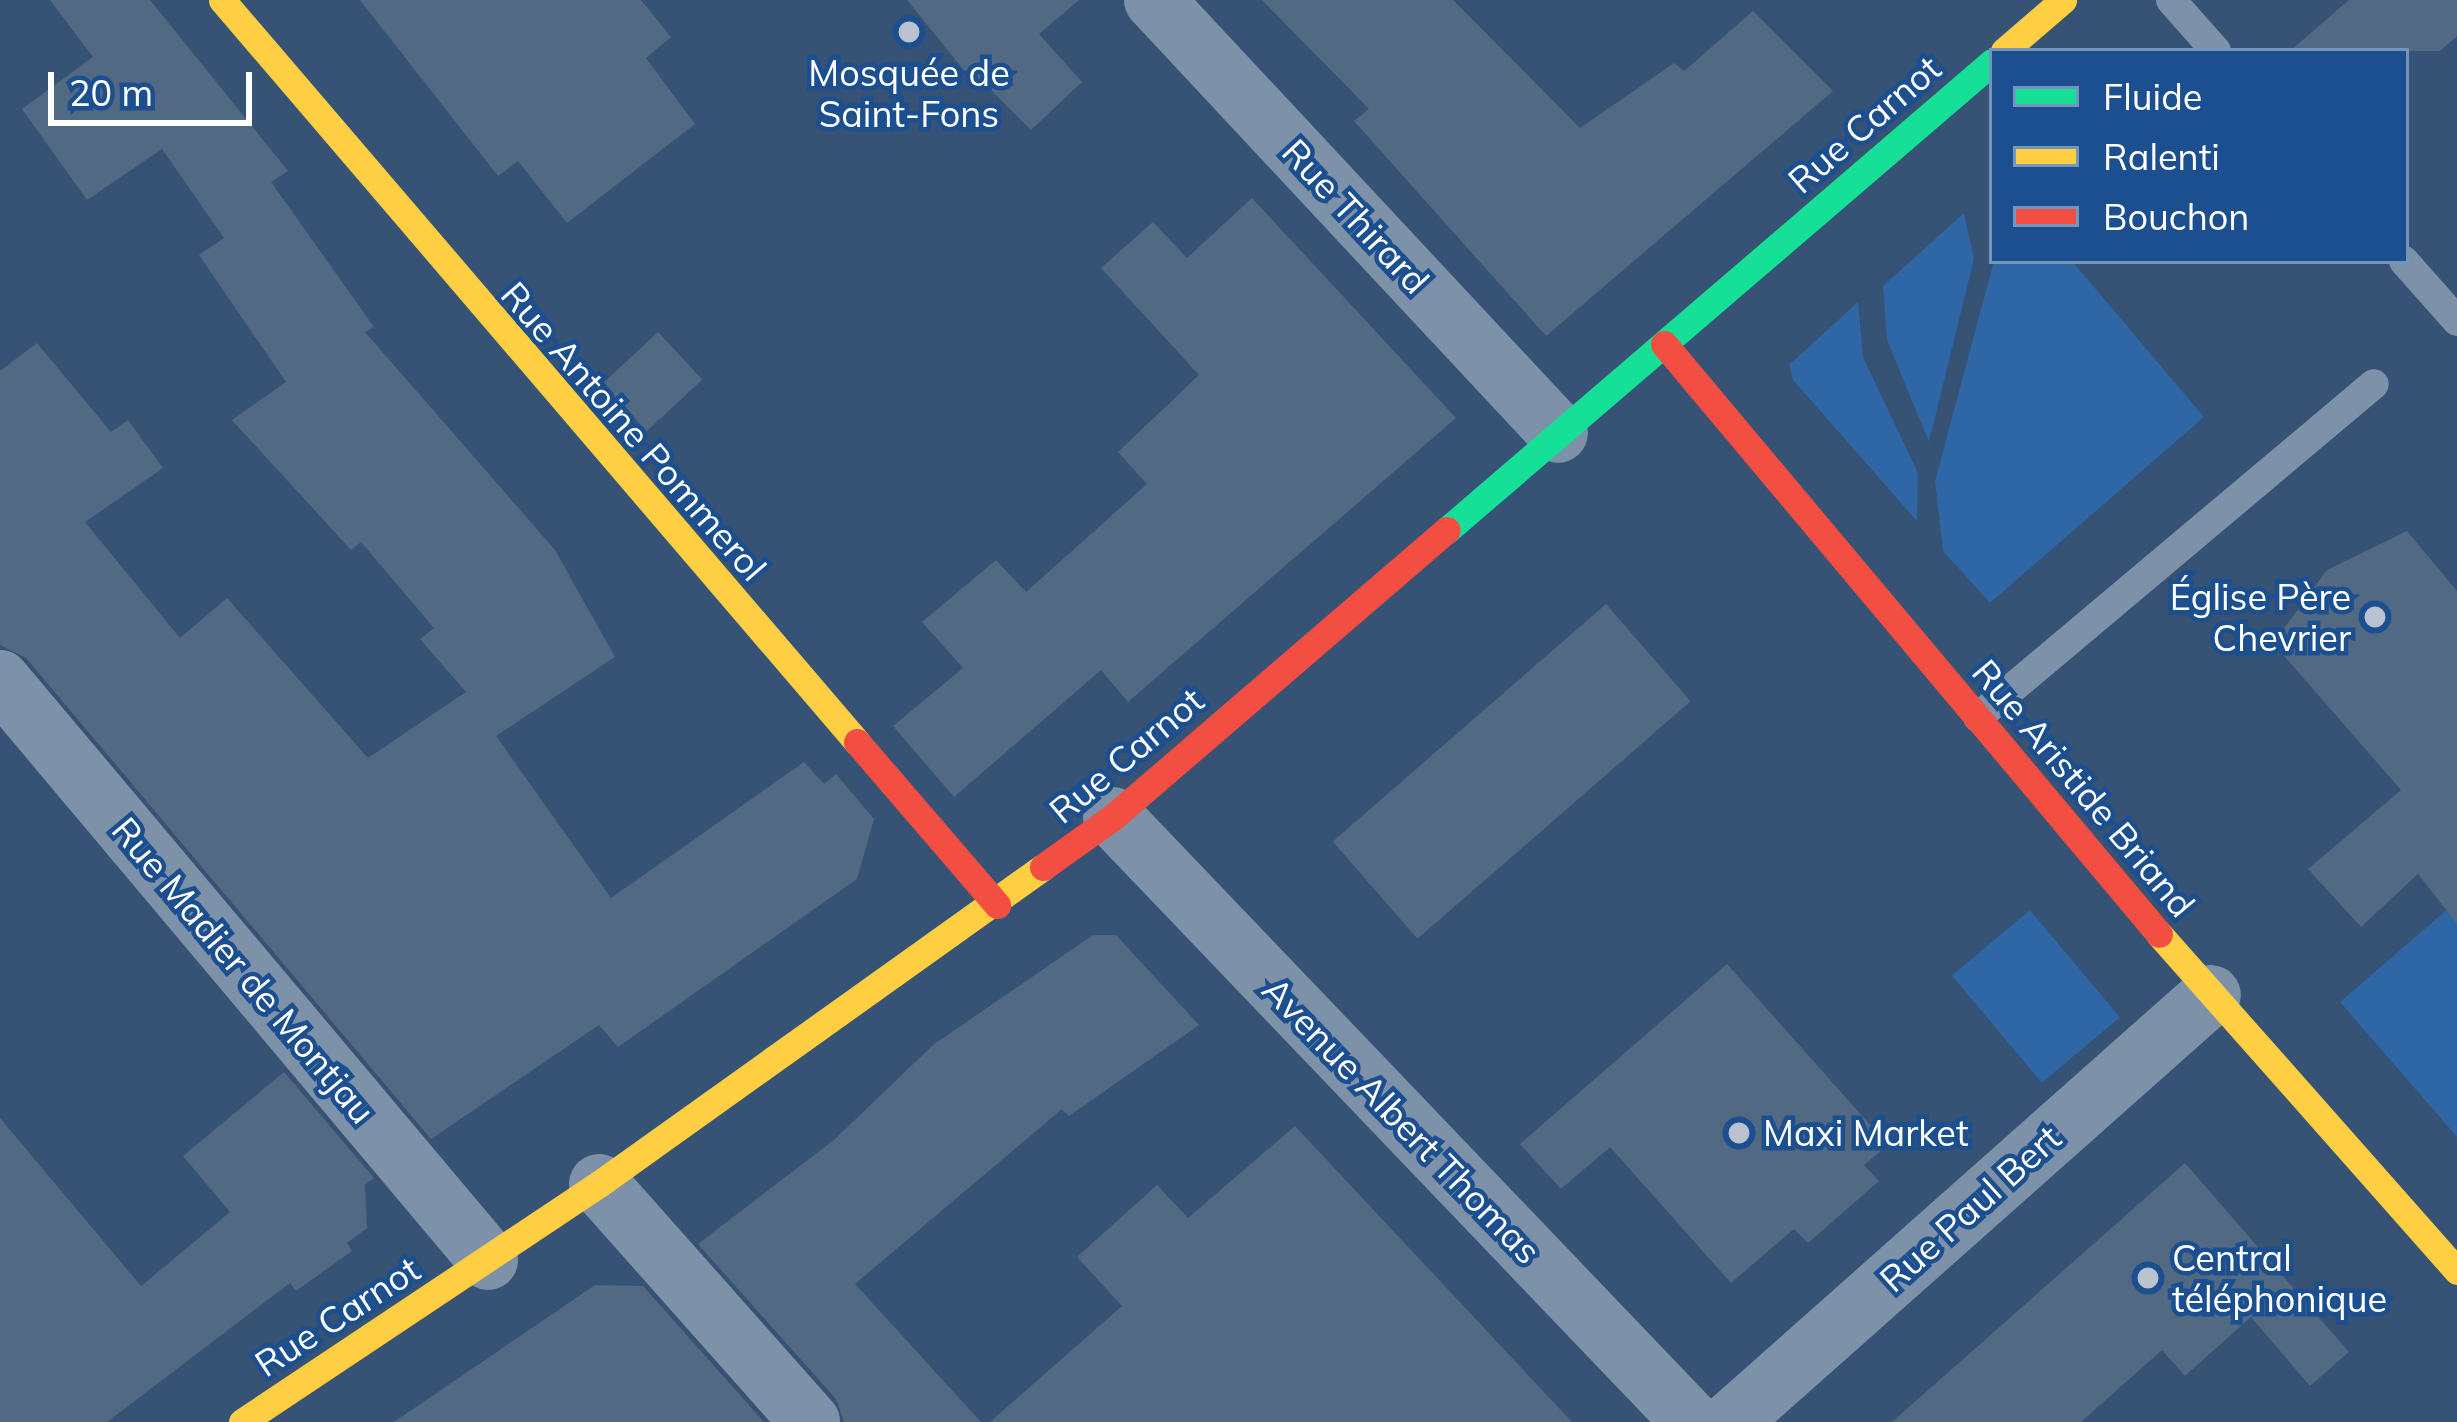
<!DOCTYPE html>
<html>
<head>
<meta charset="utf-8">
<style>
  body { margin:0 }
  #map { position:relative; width:2457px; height:1422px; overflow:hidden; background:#365274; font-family:Mulish,sans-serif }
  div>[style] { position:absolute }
  .green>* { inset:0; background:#2f66a5; transform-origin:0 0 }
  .building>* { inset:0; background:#526984; transform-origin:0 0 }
  .lane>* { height:30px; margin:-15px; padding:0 15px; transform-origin:15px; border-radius:15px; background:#7d92a8 }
  .street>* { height:60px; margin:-30px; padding:0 30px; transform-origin:30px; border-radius:30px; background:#7d92a8 }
  .fast>* { height:27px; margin:-13.5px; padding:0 13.5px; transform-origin:13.5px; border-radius:13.5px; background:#16e098 }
  .slow>* { height:27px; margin:-13.5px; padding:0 13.5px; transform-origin:13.5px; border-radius:13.5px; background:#ffcf43 }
  .jam>* { height:27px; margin:-13.5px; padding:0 13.5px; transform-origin:13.5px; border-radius:13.5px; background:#f24e42 }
  .dots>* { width:33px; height:33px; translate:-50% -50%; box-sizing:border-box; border:6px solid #1b4f8f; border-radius:50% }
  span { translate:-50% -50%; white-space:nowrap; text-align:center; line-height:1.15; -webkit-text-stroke:9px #1b4f8f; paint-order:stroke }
  .poi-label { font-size:36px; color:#fff }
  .right { translate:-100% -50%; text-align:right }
  .left { translate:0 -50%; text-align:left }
  .street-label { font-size:36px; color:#fff }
  .legend { position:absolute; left:1989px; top:48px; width:420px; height:216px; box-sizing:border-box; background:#1b4f8f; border:3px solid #7695bc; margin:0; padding:15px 21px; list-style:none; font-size:36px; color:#fff }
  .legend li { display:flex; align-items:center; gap:24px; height:60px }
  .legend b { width:60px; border:3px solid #7695bc }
  .scale { position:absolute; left:48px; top:72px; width:204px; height:54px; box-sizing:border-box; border:6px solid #fff; border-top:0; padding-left:15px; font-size:36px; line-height:42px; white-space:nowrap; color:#fff; -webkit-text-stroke:9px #1b4f8f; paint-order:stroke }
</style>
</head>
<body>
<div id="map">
  <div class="green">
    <div style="clip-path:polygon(1964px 213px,1974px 259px,1929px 442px,1887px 340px,1883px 286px)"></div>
    <div style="clip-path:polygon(1994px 261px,2072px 261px,2204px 417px,1990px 603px,1943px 551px,1935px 481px)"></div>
    <div style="clip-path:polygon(1858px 302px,1863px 357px,1918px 473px,1917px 521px,1793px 380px,1789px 365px)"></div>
    <div style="clip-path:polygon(2457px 901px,2457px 1137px,2340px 1002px)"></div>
    <div style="left:2030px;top:910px;width:140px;height:102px;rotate:50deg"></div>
  </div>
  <div class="building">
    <div style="clip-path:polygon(50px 0,150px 0,288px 171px,271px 182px,374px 327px,365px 332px,555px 550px,615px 657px,496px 736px,611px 898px,804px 762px,824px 784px,836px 774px,874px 819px,857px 879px,618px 1047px,599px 1025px,431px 1139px,26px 658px,0 645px,0 371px,37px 343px,111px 432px,128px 420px,163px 468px,85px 522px,180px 638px,227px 598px,368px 758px,466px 692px,420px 639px,434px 628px,361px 542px,351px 550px,232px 420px,286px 382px,199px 255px,224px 238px,162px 149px,87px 200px,22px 109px,93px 57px)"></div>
    <div style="clip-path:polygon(360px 0,641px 0,671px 37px,646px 58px,695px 124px,567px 223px,518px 161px,498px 176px)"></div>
    <div style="clip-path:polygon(907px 0,1079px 0,1039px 34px,1082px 82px,1031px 130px,985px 84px,980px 90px)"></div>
    <div style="clip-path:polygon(1262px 0,1453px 0,1580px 128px,1674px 63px,1684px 71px,1753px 11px,1833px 91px,1546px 336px,1354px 121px,1369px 109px)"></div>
    <div style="clip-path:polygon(2349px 0,2457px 0,2457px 36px,2440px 51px,2290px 51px)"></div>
    <div style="clip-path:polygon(1252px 198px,1456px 418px,1128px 702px,1101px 670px,954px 797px,893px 726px,963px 668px,922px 622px,996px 560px,1026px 592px,1147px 484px,1118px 452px,1199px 375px,1101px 268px,1153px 222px,1187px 258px)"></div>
    <div style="left:658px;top:332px;width:65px;height:76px;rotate:47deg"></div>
    <div style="clip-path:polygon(2407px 531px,2457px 591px,2457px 924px,2418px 874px,2361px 927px,2308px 869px,2401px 790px,2273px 643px,2327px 570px)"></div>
    <div style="left:1606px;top:604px;width:129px;height:362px;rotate:49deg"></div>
    <div style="clip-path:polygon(1093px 935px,1116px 935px,1199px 1025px,1069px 1116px,1062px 1109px,855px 1284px,981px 1422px,844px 1422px,836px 1399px,698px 1244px,835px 1139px,933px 1045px)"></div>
    <div style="clip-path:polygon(1727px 964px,1888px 1145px,1864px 1165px,1879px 1181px,1808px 1243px,1794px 1229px,1731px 1283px,1610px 1147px,1561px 1189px,1520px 1144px)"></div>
    <div style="clip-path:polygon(284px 1072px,374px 1178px,365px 1184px,367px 1228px,347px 1243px,352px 1251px,296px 1291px,290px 1283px,107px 1422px,0 1422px,0 1118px,141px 1286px,230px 1212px,183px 1156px)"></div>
    <div style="clip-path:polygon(1295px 1126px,1572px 1422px,990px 1422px,1122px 1306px,1077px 1257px,1157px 1185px,1188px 1218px)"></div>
    <div style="clip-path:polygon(2185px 1163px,2349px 1352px,2310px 1386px,2251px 1317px,2185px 1376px,2162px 1350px,2081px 1422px,1892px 1422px)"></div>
    <div style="clip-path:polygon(595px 1285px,643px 1286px,764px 1422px,394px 1422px)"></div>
  </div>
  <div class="lane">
    <div style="left:2171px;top:0;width:68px;rotate:48.6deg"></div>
    <div style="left:2404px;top:261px;width:80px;rotate:48.5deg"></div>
    <div style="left:1978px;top:717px;width:517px;rotate:-40.06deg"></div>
  </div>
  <div class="street">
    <div style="left:1154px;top:0;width:592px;rotate:46.98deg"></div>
    <div style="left:0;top:680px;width:758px;rotate:49.92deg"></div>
    <div style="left:1113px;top:817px;width:837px;rotate:46.26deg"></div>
    <div style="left:599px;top:1184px;width:318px;rotate:48.4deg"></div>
    <div style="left:1730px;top:1422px;width:643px;rotate:-41.6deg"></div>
  </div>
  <div class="fast">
    <div style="left:1447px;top:530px;width:718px;rotate:-40.65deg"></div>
  </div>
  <div class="slow">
    <div style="left:222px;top:0;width:977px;rotate:49.44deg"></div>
    <div style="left:2004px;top:51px;width:78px;rotate:-40.8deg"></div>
    <div style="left:2159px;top:934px;width:450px;rotate:48.5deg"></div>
    <div style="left:242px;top:1422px;width:429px;rotate:-33.7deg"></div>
    <div style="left:599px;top:1184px;width:546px;rotate:-35.53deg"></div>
  </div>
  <div class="jam">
    <div style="left:1664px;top:344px;width:770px;rotate:50deg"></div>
    <div style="left:857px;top:742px;width:215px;rotate:49.3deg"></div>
    <div style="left:1043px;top:867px;width:86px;rotate:-35.5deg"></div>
    <div style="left:1113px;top:817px;width:440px;rotate:-40.7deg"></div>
  </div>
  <div class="dots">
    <div style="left:909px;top:32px;background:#b9c2ce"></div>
    <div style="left:2375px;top:617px;background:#b9c2ce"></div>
    <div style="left:1739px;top:1133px;background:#b9c2ce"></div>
    <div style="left:2148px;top:1278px;background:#b9c2ce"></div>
  </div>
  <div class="poi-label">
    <span style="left:909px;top:93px">Mosquée de<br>Saint-Fons</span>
    <span class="right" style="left:2351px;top:617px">Église Père<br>Chevrier</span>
    <span class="left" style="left:1763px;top:1133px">Maxi Market</span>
    <span class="left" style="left:2172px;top:1278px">Central<br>téléphonique</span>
  </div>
  <div class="street-label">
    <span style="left:1864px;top:124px;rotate:-41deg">Rue Carnot</span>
    <span style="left:1356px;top:216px;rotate:47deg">Rue Thirard</span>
    <span style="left:634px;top:431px;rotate:49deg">Rue Antoine Pommerol</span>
    <span style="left:1126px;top:755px;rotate:-40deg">Rue Carnot</span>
    <span style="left:2084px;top:788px;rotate:50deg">Rue Aristide Briand</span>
    <span style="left:244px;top:970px;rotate:50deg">Rue Madier de Montjau</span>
    <span style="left:1402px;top:1120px;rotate:46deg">Avenue Albert Thomas</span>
    <span style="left:1970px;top:1208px;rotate:-42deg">Rue Paul Bert</span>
    <span style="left:337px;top:1316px;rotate:-33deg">Rue Carnot</span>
  </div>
  <ul class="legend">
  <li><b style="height:15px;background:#16e098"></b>Fluide</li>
  <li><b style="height:15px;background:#ffcf43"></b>Ralenti</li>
  <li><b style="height:15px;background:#f24e42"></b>Bouchon</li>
  </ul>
  <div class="scale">20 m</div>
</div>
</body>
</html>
